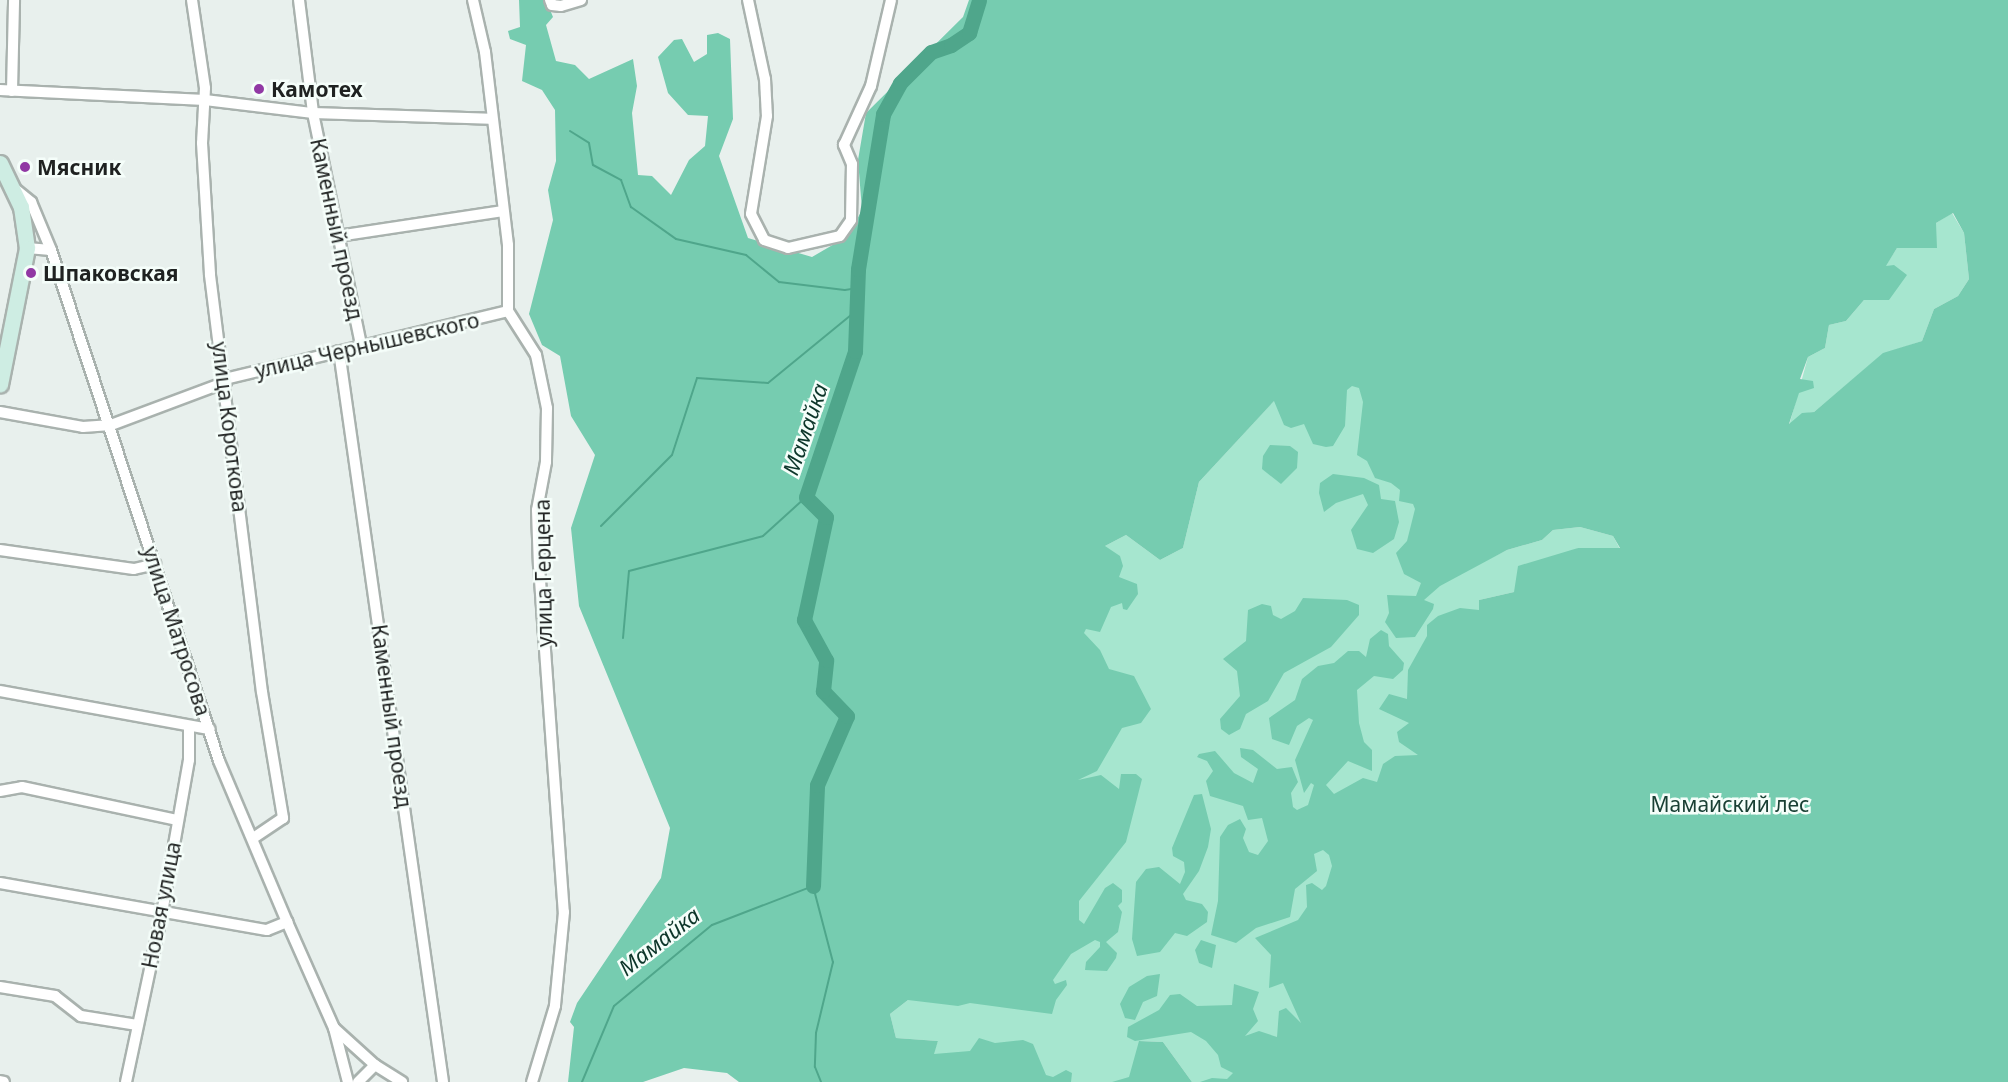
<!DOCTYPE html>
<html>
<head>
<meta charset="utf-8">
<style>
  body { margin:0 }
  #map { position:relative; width:2008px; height:1082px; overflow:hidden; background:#e8f0ed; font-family:"Noto Sans",sans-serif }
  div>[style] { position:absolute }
  .green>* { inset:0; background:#a6e6cf }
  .forest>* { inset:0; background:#76ccb0 }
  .stream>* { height:2px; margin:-1px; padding:0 1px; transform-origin:1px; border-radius:1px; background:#4fa68b }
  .river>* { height:15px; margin:-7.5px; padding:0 7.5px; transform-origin:7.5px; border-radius:7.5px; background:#4fa68b }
  .roads { filter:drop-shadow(2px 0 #a9b2ae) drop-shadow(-2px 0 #a9b2ae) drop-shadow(0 2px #a9b2ae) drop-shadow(0 -2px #a9b2ae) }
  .street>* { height:10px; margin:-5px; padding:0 5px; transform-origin:5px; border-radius:5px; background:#fff }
  .secondary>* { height:15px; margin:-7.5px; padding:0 7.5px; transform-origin:7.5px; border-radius:7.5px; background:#ceede3 }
  .dots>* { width:16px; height:16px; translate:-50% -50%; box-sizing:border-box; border:3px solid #f5fefa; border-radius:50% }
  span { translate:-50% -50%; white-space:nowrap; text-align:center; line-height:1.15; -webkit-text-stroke:5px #f5fefa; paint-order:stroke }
  .poi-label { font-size:21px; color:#1f2221; font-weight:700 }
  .left { translate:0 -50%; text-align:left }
  .street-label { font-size:21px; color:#1f2221 }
  .park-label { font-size:21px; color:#194034 }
  .water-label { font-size:22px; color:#0d362a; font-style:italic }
</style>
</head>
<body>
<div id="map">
  <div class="green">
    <div style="clip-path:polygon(1952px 213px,1964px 233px,1969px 279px,1958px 296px,1934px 309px,1922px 341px,1883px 354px,1814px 412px,1802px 414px,1789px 426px,1808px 357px,1825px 348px,1829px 325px,1846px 321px,1864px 300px,1897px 248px,1916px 248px,1936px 223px)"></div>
    <div style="clip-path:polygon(1307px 365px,1361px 384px,1458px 574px,1507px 550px,1542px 540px,1553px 530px,1580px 527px,1613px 536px,1620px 549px,1578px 548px,1514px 592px,1479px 600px,1480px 610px,1442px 714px,1302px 1025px,1284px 1082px,1192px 1082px,1163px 1042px,1140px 1041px,1130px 1082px,981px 1082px,933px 1054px,938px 1041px,896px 1038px,890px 1014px,908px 1000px,1105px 546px,1126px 535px,1160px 560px,1183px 548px,1199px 482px)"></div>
  </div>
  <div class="forest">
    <div style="clip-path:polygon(evenodd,519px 0,546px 0,553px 17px,546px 25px,556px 61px,575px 65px,589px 79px,633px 59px,637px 86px,632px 113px,638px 175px,652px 176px,671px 195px,689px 160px,705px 146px,708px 116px,688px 115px,668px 93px,658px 57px,674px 40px,682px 39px,694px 62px,707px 54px,707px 35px,718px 33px,730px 39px,733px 119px,719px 156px,748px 238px,812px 257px,848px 236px,862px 210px,858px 160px,866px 113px,963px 17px,969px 0,2008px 0,2008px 1082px,1200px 1082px,1212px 1078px,1227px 1079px,1233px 1073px,1221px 1067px,1218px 1055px,1206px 1041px,1191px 1032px,1135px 1041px,1127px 1037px,1128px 1027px,1159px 1010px,1170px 995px,1180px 994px,1197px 1006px,1232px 1005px,1234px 984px,1259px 992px,1253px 1009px,1258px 1021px,1245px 1036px,1259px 1031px,1277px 1037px,1279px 1011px,1286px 1008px,1301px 1023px,1283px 983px,1269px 988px,1271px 955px,1255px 938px,1298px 920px,1307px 907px,1306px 885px,1312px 883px,1322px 890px,1326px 886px,1332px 866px,1329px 855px,1323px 850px,1314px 854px,1317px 871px,1295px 889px,1290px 917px,1256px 928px,1236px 943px,1211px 935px,1218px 901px,1220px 837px,1228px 825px,1240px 819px,1246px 829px,1243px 838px,1249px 852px,1258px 855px,1268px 841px,1262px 818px,1248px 820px,1243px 806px,1210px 796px,1206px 781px,1213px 771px,1207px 761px,1197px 757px,1199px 754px,1215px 751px,1234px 773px,1253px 783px,1258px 769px,1241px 757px,1240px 748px,1253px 750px,1277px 769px,1292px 767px,1298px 782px,1291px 793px,1293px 807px,1297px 810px,1308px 805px,1314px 785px,1311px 783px,1304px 793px,1295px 760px,1313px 720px,1309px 718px,1297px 726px,1289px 745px,1272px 739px,1269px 718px,1295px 700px,1302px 679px,1318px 666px,1334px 663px,1348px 651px,1359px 651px,1366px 657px,1370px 639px,1381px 630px,1388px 634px,1389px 646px,1404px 663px,1403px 670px,1393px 679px,1374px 676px,1357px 690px,1359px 723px,1364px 742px,1372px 750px,1372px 771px,1348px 761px,1326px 785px,1334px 794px,1363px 778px,1377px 782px,1383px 764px,1395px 756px,1418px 755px,1399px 742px,1397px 732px,1409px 723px,1379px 709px,1389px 694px,1407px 699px,1408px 670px,1427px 636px,1427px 625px,1438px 616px,1460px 608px,1479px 610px,1479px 600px,1514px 592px,1518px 566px,1578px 548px,1620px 548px,1613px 536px,1580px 527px,1553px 530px,1542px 540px,1507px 550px,1440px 586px,1424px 600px,1434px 604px,1433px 609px,1415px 637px,1396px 638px,1385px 622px,1389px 613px,1387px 595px,1416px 596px,1421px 583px,1404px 574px,1396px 553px,1407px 541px,1415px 509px,1413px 504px,1399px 501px,1400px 490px,1391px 483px,1375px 478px,1367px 461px,1357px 455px,1363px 402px,1359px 388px,1352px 386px,1347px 390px,1345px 426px,1333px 446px,1326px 447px,1313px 444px,1304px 424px,1291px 428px,1284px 425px,1274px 401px,1199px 482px,1183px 548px,1160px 560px,1126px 535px,1105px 546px,1120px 556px,1123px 566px,1119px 577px,1137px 584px,1138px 594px,1127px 610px,1123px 609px,1122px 603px,1111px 607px,1100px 632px,1086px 629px,1084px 633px,1100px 650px,1109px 669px,1134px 676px,1151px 709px,1141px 723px,1122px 728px,1097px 771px,1078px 780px,1101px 775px,1119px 789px,1121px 774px,1136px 774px,1142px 779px,1126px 842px,1079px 901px,1079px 920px,1084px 924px,1105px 888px,1113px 883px,1122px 890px,1122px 902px,1118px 906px,1122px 912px,1118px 932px,1106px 942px,1117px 953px,1116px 958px,1107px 971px,1085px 970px,1086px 962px,1100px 947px,1100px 942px,1095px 940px,1071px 954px,1053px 980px,1055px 984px,1066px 980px,1067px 985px,1056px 1000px,1052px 1014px,970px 1003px,958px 1006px,908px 1000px,890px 1014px,896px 1038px,938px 1041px,934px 1054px,970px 1051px,979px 1038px,995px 1043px,1023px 1040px,1033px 1044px,1046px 1075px,1053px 1077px,1066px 1070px,1072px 1073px,1071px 1082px,739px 1082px,727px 1073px,684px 1068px,643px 1082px,568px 1082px,574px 1027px,570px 1022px,577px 1003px,661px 878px,670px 828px,579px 606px,571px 528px,595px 455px,571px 416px,560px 356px,542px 345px,529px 314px,553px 220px,548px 190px,556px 161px,555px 110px,542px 90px,522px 81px,526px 45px,510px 39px,508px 31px,520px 27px,519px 0,1953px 213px,1964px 233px,1969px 279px,1958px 296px,1934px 309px,1922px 341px,1883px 353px,1814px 412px,1802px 413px,1789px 424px,1799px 393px,1814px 388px,1813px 381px,1800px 379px,1808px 357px,1825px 348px,1829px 325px,1846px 321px,1864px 300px,1889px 300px,1907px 275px,1894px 265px,1886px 266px,1897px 248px,1937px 248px,1936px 223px,1953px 213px)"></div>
    <div style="clip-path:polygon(1270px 445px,1290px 446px,1298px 452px,1297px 468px,1281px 484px,1262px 469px,1263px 456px)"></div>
    <div style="clip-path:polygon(1333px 474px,1364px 478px,1379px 485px,1381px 499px,1395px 501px,1399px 522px,1394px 539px,1373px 553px,1357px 549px,1351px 530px,1368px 505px,1363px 494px,1336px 503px,1324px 512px,1319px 493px,1320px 483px)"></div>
    <div style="clip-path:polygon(1303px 598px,1347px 600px,1359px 605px,1359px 615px,1331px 647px,1284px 673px,1268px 701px,1246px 714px,1240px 729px,1229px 735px,1221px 729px,1220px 719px,1240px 696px,1237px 671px,1223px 659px,1246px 641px,1248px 610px,1262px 604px,1271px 606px,1273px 615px,1281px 619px,1295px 611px)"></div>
    <div style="clip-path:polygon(1202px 794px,1211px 829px,1208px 847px,1199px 871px,1183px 894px,1186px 900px,1202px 904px,1208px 912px,1207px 922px,1187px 936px,1175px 933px,1160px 952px,1137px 956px,1132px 939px,1136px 882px,1146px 869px,1159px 867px,1180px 884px,1185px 872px,1184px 862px,1173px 856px,1172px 848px,1194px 795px)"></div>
    <div style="clip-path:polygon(1201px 940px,1216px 945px,1212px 968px,1199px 963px,1195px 950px)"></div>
    <div style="clip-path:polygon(1160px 974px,1157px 996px,1143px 1002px,1135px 1020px,1125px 1018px,1120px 1004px,1129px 987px,1147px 976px)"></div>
    <div style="clip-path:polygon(1139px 1041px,1163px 1042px,1192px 1082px,1112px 1082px,1129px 1077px)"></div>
  </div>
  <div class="stream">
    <div style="left:570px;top:131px;width:22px;rotate:32deg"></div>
    <div style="left:589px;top:143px;width:22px;rotate:80deg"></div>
    <div style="left:593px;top:165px;width:32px;rotate:28deg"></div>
    <div style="left:621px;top:180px;width:29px;rotate:70deg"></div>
    <div style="left:631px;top:207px;width:55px;rotate:35.4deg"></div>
    <div style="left:676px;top:239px;width:72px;rotate:12.9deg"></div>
    <div style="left:746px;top:255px;width:43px;rotate:39.3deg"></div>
    <div style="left:779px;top:282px;width:66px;rotate:6.9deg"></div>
    <div style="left:845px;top:290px;width:12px;rotate:-9deg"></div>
    <div style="left:601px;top:526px;width:100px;rotate:-45deg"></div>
    <div style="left:672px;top:455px;width:81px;rotate:-72deg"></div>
    <div style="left:697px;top:378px;width:71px;rotate:4deg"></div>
    <div style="left:768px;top:383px;width:114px;rotate:-39.3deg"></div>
    <div style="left:623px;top:638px;width:67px;rotate:-84.9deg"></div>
    <div style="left:629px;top:571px;width:138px;rotate:-14.6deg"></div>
    <div style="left:763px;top:536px;width:58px;rotate:-42.2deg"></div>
    <div style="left:582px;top:1082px;width:82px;rotate:-67.2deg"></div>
    <div style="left:614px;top:1006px;width:127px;rotate:-39.6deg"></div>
    <div style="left:712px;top:925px;width:108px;rotate:-21.1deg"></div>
    <div style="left:813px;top:886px;width:79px;rotate:75.3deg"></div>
    <div style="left:833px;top:962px;width:73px;rotate:103.5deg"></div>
    <div style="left:816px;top:1033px;width:34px;rotate:92deg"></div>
    <div style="left:815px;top:1067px;width:16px;rotate:68deg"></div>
  </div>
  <div class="river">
    <div style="left:813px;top:886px;width:101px;rotate:-87.7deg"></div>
    <div style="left:817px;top:785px;width:75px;rotate:-66.5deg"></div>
    <div style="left:847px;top:716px;width:35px;rotate:-134deg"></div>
    <div style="left:823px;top:691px;width:31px;rotate:-84deg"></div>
    <div style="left:826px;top:660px;width:46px;rotate:-118.8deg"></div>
    <div style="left:804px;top:620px;width:105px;rotate:-77.9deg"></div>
    <div style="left:826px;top:517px;width:28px;rotate:-135deg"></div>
    <div style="left:806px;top:497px;width:154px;rotate:-71.4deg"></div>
    <div style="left:855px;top:351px;width:82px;rotate:-87.9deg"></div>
    <div style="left:858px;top:269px;width:157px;rotate:-80.8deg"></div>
    <div style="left:883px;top:114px;width:35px;rotate:-61deg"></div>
    <div style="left:900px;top:83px;width:44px;rotate:-45deg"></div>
    <div style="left:931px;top:52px;width:21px;rotate:-19deg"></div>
    <div style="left:951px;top:45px;width:22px;rotate:-34deg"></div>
    <div style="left:969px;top:33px;width:34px;rotate:-73deg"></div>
  </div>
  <div class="roads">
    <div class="street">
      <div style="left:192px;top:0;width:89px;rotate:81.6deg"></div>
      <div style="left:205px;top:88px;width:55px;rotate:93.1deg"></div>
      <div style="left:202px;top:143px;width:132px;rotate:86.5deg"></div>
      <div style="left:210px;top:275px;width:420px;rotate:82.9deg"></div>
      <div style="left:262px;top:692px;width:128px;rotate:80.5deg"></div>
      <div style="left:283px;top:818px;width:36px;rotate:146deg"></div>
      <div style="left:299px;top:0;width:114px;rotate:82.9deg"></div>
      <div style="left:313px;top:113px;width:237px;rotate:78.3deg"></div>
      <div style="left:473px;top:0;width:53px;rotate:77deg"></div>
      <div style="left:485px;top:52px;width:194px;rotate:83.2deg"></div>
      <div style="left:508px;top:245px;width:66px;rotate:90deg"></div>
      <div style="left:508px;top:311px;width:52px;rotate:57.5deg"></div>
      <div style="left:536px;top:355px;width:54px;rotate:78.3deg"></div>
      <div style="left:547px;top:408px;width:54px;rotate:91.1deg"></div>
      <div style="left:546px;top:462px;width:49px;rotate:100.6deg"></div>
      <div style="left:537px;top:510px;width:56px;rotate:88deg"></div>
      <div style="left:539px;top:566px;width:347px;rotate:85.9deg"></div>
      <div style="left:564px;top:912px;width:94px;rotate:95.5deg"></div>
      <div style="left:555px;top:1006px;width:79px;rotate:106.8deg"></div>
      <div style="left:550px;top:0;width:5px;rotate:68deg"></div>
      <div style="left:552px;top:5px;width:9px;rotate:6deg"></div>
      <div style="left:561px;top:6px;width:21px;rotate:-17deg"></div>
      <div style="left:748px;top:0;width:81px;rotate:77.9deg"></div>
      <div style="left:765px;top:79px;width:37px;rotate:87deg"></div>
      <div style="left:767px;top:116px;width:99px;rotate:99.3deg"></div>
      <div style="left:751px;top:214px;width:29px;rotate:63deg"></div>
      <div style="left:764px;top:240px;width:25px;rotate:18deg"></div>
      <div style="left:788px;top:248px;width:53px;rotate:-13deg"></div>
      <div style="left:840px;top:236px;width:19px;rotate:-55deg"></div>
      <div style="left:851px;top:220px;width:56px;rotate:-89deg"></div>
      <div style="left:852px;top:164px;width:21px;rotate:-113deg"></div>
      <div style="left:844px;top:145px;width:65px;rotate:-65.4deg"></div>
      <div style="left:871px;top:86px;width:88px;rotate:-76.9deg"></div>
      <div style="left:0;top:90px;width:205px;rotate:2.8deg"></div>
      <div style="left:205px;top:100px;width:109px;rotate:6.9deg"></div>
      <div style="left:313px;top:113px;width:177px;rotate:1.9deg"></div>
      <div style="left:12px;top:91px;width:91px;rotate:-88.7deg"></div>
      <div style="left:15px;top:189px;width:21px;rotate:39deg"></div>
      <div style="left:31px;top:202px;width:52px;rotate:67.4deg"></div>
      <div style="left:338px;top:236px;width:167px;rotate:-8.6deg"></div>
      <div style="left:27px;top:248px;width:24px;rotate:5deg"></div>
      <div style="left:51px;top:250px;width:538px;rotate:71.8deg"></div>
      <div style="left:219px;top:761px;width:175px;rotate:67.1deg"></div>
      <div style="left:287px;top:922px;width:116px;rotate:66.1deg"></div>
      <div style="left:334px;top:1028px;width:55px;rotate:42.1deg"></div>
      <div style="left:375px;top:1065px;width:24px;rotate:135deg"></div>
      <div style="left:339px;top:351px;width:738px;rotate:81.9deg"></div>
      <div style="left:225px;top:379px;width:291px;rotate:-13.5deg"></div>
      <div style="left:0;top:412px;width:84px;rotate:10.2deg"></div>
      <div style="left:83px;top:427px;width:28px;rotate:-4deg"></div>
      <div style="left:111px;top:425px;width:123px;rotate:-20.5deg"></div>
      <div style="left:0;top:550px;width:135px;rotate:8.1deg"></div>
      <div style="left:134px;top:569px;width:22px;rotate:-13deg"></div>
      <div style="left:0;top:691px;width:213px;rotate:10.3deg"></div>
      <div style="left:0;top:791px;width:22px;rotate:-10deg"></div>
      <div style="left:22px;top:787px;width:158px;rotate:12deg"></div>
      <div style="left:0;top:883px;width:271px;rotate:10deg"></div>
      <div style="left:267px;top:930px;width:22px;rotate:-22deg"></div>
      <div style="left:0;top:987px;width:56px;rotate:9.3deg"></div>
      <div style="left:55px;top:996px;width:33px;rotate:38deg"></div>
      <div style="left:81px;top:1016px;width:57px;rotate:9.1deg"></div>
      <div style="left:334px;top:1028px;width:56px;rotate:75.5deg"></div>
      <div style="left:375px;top:1065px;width:32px;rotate:32deg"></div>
      <div style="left:0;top:1081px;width:4px;rotate:14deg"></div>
      <div style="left:126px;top:1082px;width:173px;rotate:-78deg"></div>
      <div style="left:162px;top:913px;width:155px;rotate:-80deg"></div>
      <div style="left:189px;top:760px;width:33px;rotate:-90deg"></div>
    </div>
    <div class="secondary">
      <div style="left:0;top:163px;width:49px;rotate:64.5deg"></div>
      <div style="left:21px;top:207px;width:41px;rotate:81.7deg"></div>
      <div style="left:27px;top:248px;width:139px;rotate:101.2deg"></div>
    </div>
  </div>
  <div class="dots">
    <div style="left:259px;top:89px;background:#9138a4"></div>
    <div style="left:25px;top:167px;background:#9138a4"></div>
    <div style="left:31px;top:273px;background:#9138a4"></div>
  </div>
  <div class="poi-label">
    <span class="left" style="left:271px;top:89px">Камотех</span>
    <span class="left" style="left:37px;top:167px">Мясник</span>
    <span class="left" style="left:43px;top:273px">Шпаковская</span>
  </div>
  <div class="street-label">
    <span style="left:337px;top:229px;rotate:78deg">Каменный проезд</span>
    <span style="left:367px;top:345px;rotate:-13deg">улица Чернышевского</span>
    <span style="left:230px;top:427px;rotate:83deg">улица Короткова</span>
    <span style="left:543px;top:573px;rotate:-91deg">улица Герцена</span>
    <span style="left:177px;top:631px;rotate:72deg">улица Матросова</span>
    <span style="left:392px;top:716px;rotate:82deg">Каменный проезд</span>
    <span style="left:161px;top:905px;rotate:-79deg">Новая улица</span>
  </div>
  <div class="park-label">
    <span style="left:1730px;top:804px">Мамайский лес</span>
  </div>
  <div class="water-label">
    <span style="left:805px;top:429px;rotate:-71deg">Мамайка</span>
    <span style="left:659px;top:941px;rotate:-38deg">Мамайка</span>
  </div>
</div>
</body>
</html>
